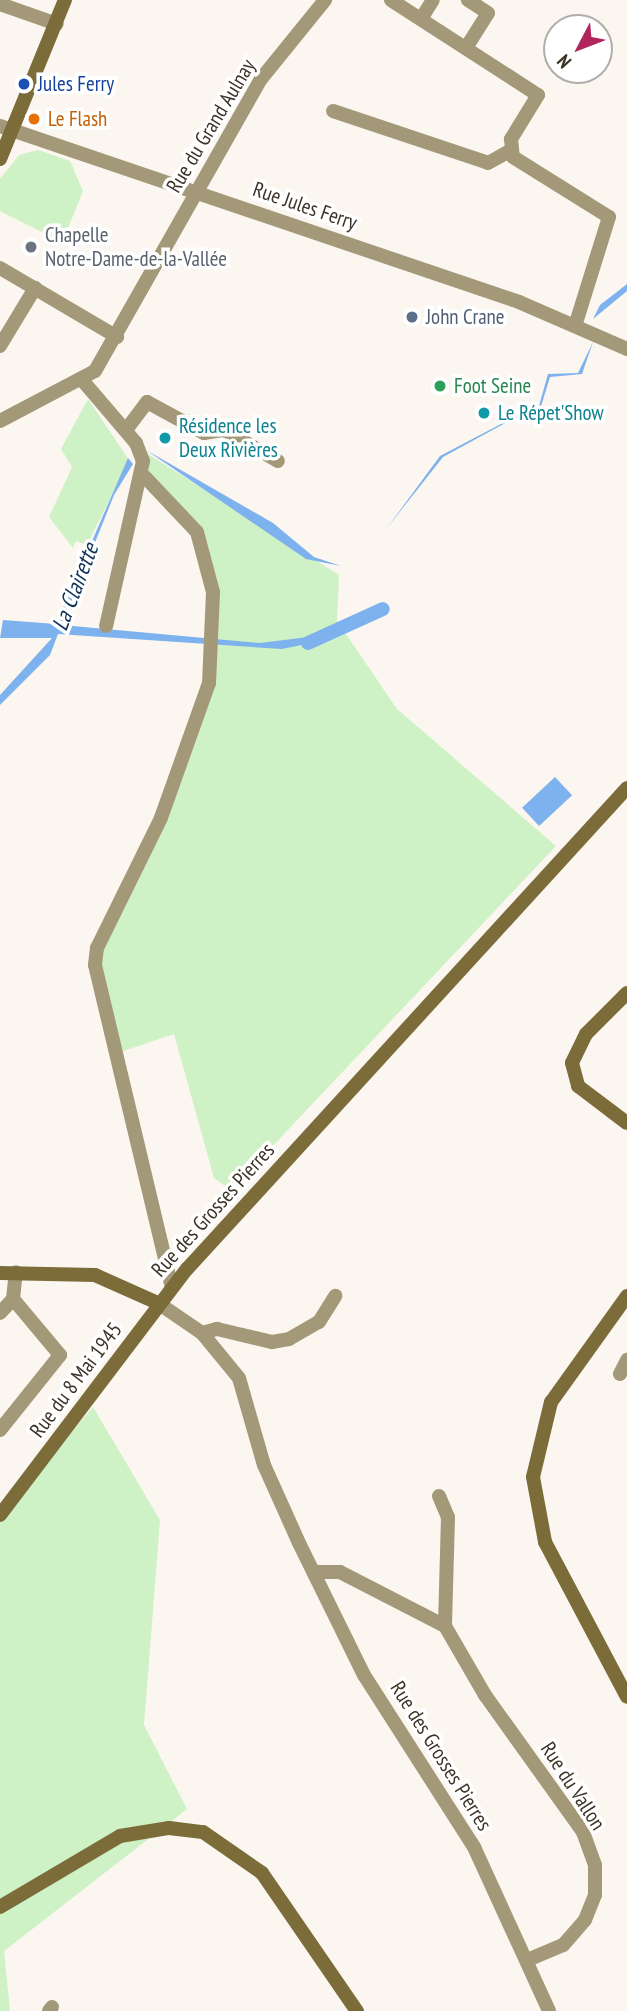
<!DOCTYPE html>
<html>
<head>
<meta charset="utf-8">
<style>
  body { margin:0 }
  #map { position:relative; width:627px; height:2011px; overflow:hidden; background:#fbf6f0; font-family:"PT Sans Narrow",sans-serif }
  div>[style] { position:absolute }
  .green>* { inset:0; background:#cef1c6 }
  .water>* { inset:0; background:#7db2ef; transform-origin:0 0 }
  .canal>* { height:14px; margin:-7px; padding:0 7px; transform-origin:7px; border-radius:7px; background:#7db2ef }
  .street>* { height:14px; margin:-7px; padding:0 7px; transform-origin:7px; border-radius:7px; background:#a39978 }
  .secondary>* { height:14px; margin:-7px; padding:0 7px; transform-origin:7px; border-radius:7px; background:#7b6c3a }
  .dots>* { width:19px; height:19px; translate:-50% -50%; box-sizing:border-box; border:4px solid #fff; border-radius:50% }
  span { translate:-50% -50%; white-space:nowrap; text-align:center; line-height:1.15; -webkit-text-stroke:7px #fff; paint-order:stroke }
  .transit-label { font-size:21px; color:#164399 }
  .left { translate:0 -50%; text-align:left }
  .food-label { font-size:21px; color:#c56008 }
  .street-label { font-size:21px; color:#3d3327 }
  .worship-label { font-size:21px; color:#5b616d }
  .service-label { font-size:21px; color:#4e5e75 }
  .leisure-label { font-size:21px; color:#27864d }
  .culture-label { font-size:21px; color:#0d838f }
  .water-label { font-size:23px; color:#0d3259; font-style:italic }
  .north { position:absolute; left:543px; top:14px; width:70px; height:70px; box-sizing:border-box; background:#fff; border:2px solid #b1ada9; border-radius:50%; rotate:228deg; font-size:19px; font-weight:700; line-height:28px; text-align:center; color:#3d3327 }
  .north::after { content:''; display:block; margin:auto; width:24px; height:32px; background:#b1245c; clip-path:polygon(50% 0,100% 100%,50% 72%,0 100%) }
</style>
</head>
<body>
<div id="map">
  <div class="green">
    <div style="clip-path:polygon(38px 150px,70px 161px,83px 191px,66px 233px,52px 237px,0 211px,0 179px,19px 155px)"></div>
    <div style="clip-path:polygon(88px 399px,129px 460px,87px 545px,76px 541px,73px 548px,49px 517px,72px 467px,61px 449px)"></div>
    <div style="clip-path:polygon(148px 454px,339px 575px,337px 621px,397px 709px,556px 846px,231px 1190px,214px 1178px,174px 1034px,115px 1054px,95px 965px,209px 683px,208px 557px,144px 476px)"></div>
    <div style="clip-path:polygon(93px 1407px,160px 1520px,144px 1725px,187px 1809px,4px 1951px,10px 2011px,0 2011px,0 1515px)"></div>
  </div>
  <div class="water">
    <div style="clip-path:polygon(627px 284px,627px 291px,593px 319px,600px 305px)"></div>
    <div style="clip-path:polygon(593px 342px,582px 374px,550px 377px,538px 416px,511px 420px,443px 457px,387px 528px,440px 456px,516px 416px,537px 413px,548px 374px,578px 373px)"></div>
    <div style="clip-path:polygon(146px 450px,273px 523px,314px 557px,341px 566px,306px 559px)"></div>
    <div style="clip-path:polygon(128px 458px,133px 464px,114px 495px,62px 625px,260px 643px,324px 635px,325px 640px,282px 649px,58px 634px,50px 655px,0 705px,0 695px,52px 638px,0 638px,3px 620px,56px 624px)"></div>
    <div style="left:555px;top:777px;width:25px;height:45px;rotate:47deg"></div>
  </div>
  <div class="canal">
    <div style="left:308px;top:643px;width:82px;rotate:-24.4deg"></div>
  </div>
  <div class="street">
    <div style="left:391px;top:0;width:175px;rotate:32.9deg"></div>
    <div style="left:538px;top:95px;width:52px;rotate:121.5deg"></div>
    <div style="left:511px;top:139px;width:18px;rotate:84deg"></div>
    <div style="left:513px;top:157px;width:113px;rotate:32deg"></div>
    <div style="left:609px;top:217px;width:111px;rotate:107.3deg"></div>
    <div style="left:0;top:4px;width:60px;rotate:19.3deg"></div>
    <div style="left:421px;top:19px;width:22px;rotate:-58deg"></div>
    <div style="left:466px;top:48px;width:41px;rotate:-57.8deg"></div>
    <div style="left:488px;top:13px;width:24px;rotate:-147deg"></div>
    <div style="left:333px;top:111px;width:163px;rotate:18.5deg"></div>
    <div style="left:488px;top:163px;width:25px;rotate:-29deg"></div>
    <div style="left:0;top:126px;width:548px;rotate:18.73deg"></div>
    <div style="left:519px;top:302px;width:118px;rotate:23.5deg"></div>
    <div style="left:0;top:268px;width:136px;rotate:30.5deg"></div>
    <div style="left:0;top:346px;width:68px;rotate:-58.9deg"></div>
    <div style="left:83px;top:381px;width:82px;rotate:49.5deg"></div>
    <div style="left:136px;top:443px;width:19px;rotate:69deg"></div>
    <div style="left:143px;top:461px;width:169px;rotate:102.6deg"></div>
    <div style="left:0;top:421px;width:107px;rotate:-27.8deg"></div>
    <div style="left:95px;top:371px;width:336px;rotate:-60.4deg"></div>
    <div style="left:261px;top:79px;width:102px;rotate:-51deg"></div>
    <div style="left:126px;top:430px;width:35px;rotate:-53deg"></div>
    <div style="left:147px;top:402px;width:65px;rotate:28.5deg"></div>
    <div style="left:204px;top:433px;width:20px;rotate:-9deg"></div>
    <div style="left:224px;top:430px;width:62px;rotate:29.9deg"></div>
    <div style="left:144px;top:476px;width:77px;rotate:46.6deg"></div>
    <div style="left:197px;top:532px;width:62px;rotate:75.1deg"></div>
    <div style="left:213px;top:592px;width:91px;rotate:92.5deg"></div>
    <div style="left:209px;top:683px;width:143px;rotate:109.6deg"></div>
    <div style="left:161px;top:818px;width:145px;rotate:116.2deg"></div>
    <div style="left:97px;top:948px;width:17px;rotate:97deg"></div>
    <div style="left:95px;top:965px;width:331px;rotate:76.6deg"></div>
    <div style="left:158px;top:1303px;width:53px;rotate:34.3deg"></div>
    <div style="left:202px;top:1333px;width:58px;rotate:50.6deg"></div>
    <div style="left:239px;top:1378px;width:91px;rotate:74deg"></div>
    <div style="left:264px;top:1465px;width:85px;rotate:65.8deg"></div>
    <div style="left:299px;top:1543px;width:147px;rotate:63.8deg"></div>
    <div style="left:364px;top:1675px;width:204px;rotate:57.4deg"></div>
    <div style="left:474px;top:1847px;width:180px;rotate:65.4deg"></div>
    <div style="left:0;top:1313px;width:19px;rotate:-47deg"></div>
    <div style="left:13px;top:1299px;width:27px;rotate:-84deg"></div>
    <div style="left:202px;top:1333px;width:16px;rotate:-15deg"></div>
    <div style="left:217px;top:1329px;width:57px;rotate:13.3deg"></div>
    <div style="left:272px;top:1342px;width:17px;rotate:-10deg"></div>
    <div style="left:289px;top:1339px;width:34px;rotate:-30deg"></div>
    <div style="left:319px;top:1322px;width:31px;rotate:-58deg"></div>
    <div style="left:620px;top:1374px;width:16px;rotate:-63deg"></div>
    <div style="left:0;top:1430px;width:96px;rotate:-51.3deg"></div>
    <div style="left:60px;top:1355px;width:73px;rotate:-130deg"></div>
    <div style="left:439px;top:1496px;width:23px;rotate:67deg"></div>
    <div style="left:448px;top:1517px;width:109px;rotate:91.6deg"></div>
    <div style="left:315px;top:1572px;width:25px"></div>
    <div style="left:340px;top:1572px;width:118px;rotate:27.2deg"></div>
    <div style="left:445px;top:1626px;width:80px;rotate:59.9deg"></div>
    <div style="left:485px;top:1695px;width:168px;rotate:54.4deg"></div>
    <div style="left:583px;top:1832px;width:35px;rotate:70deg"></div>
    <div style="left:595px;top:1865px;width:30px;rotate:90deg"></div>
    <div style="left:595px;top:1895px;width:27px;rotate:112deg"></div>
    <div style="left:585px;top:1920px;width:33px;rotate:131deg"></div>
    <div style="left:563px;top:1945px;width:36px;rotate:157deg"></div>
    <div style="left:49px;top:2011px;width:5px;rotate:-53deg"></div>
  </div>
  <div class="secondary">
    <div style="left:0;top:159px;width:172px;rotate:-67.8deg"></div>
    <div style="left:627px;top:993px;width:58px;rotate:135deg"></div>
    <div style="left:586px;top:1034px;width:32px;rotate:116deg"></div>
    <div style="left:572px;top:1063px;width:24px;rotate:75deg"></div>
    <div style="left:578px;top:1086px;width:61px;rotate:37.1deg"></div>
    <div style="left:0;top:1273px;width:95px;rotate:1.2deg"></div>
    <div style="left:95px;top:1275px;width:69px;rotate:24deg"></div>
    <div style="left:627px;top:1296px;width:130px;rotate:125.6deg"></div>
    <div style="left:551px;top:1402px;width:77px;rotate:103.5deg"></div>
    <div style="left:533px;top:1477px;width:66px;rotate:79.5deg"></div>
    <div style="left:545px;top:1542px;width:175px;rotate:62.1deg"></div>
    <div style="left:0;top:1515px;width:309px;rotate:-52.8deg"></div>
    <div style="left:187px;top:1269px;width:652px;rotate:-47.55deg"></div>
    <div style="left:0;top:1907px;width:139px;rotate:-30.6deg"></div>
    <div style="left:120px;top:1836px;width:50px;rotate:-9.3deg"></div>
    <div style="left:169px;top:1828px;width:34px;rotate:7deg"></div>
    <div style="left:203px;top:1832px;width:72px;rotate:34.8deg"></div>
    <div style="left:262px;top:1873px;width:168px;rotate:55.5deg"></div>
  </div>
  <div class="dots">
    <div style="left:24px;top:84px;background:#1a4fb4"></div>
    <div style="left:34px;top:119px;background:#e8710a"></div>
    <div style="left:31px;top:247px;background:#6b7280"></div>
    <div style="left:412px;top:317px;background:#5c6f8a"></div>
    <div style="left:440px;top:386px;background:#2e9e5b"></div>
    <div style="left:484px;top:413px;background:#0f9aa8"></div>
    <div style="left:165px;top:438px;background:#0f9aa8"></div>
  </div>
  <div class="transit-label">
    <span class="left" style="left:38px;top:84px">Jules Ferry</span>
  </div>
  <div class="food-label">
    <span class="left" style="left:48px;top:119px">Le Flash</span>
  </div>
  <div class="street-label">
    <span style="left:211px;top:126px;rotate:-59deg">Rue du Grand Aulnay</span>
    <span style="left:305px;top:206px;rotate:19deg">Rue Jules Ferry</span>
    <span style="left:213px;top:1210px;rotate:-48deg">Rue des Grosses Pierres</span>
    <span style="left:76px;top:1380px;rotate:-53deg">Rue du 8 Mai 1945</span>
    <span style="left:441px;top:1756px;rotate:58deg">Rue des Grosses Pierres</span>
    <span style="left:573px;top:1786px;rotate:57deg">Rue du Vallon</span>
  </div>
  <div class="worship-label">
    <span class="left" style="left:45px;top:247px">Chapelle<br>Notre-Dame-de-la-Vallée</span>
  </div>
  <div class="service-label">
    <span class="left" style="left:426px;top:317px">John Crane</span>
  </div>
  <div class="leisure-label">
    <span class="left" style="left:454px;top:386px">Foot Seine</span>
  </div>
  <div class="culture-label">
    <span class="left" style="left:498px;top:413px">Le Répet'Show</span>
    <span class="left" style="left:179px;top:438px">Résidence les<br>Deux Rivières</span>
  </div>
  <div class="water-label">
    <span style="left:75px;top:587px;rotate:-69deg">La Clairette</span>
  </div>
  <div class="north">N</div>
</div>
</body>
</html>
